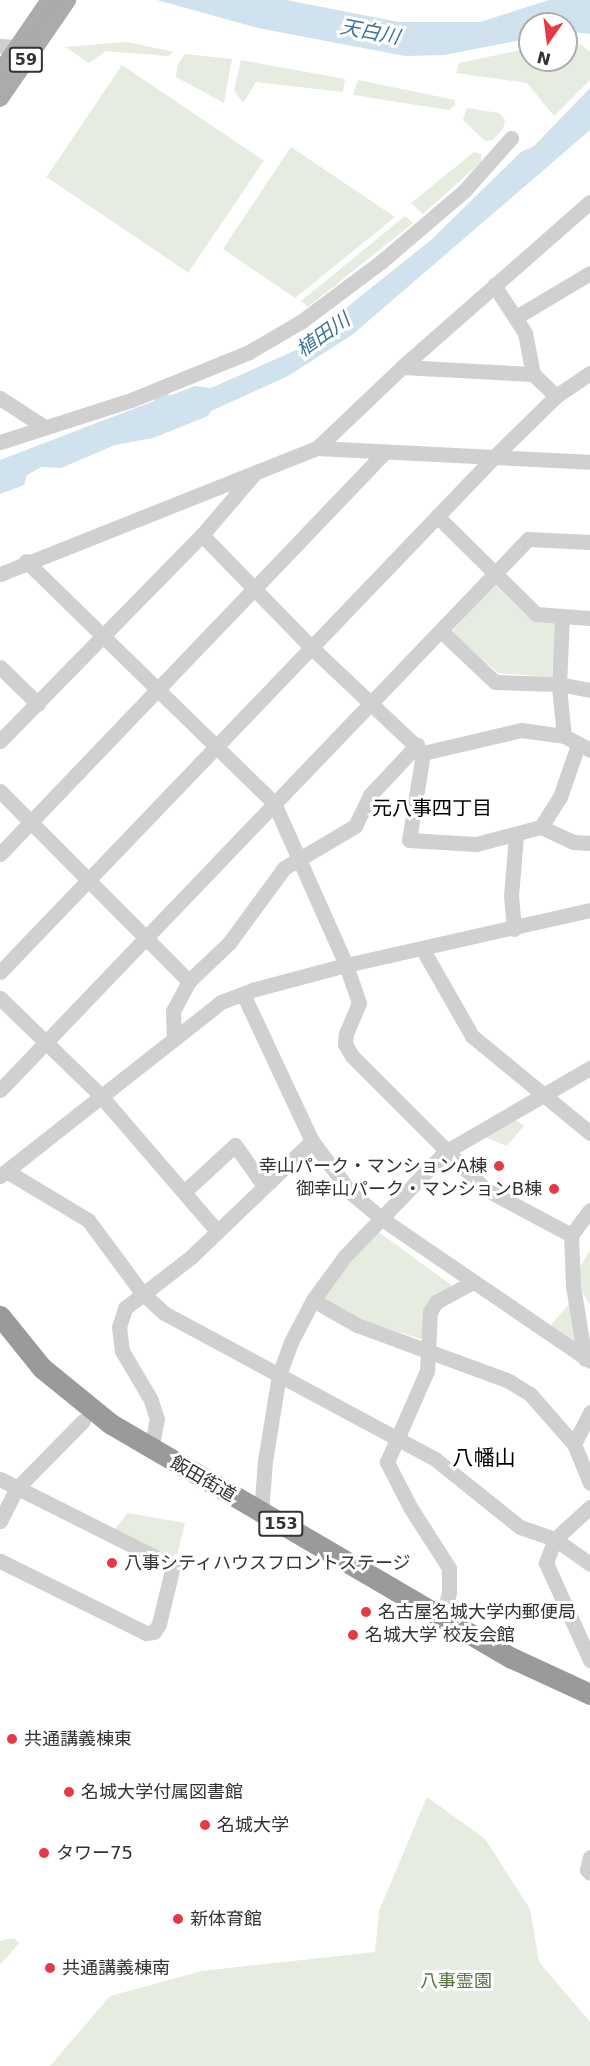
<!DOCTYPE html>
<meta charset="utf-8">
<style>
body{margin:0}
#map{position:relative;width:590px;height:2066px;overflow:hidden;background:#fff;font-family:"DejaVu Sans","Noto Sans JP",sans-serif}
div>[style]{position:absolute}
.green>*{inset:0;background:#e6ecdf;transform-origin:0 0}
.water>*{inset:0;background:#cfe2ee}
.minor>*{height:15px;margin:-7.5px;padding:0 7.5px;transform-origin:7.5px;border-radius:7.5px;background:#d0d0d0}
.major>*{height:18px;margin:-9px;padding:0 9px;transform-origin:9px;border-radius:9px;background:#ababab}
.highway>*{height:21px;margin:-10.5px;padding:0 10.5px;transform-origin:10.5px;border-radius:10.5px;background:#9a9a9a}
.dots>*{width:16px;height:16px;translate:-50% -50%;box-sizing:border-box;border:3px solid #fff;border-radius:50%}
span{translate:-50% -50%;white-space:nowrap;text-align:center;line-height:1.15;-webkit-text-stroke:6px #fff;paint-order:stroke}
.shield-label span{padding:2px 4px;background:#fff;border:2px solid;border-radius:4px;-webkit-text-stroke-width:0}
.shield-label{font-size:16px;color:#333;font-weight:700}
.poi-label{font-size:18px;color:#333}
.right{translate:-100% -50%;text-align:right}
.left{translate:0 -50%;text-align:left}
.street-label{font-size:18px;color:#333}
.park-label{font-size:18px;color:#56703f}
.water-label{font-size:20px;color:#3f7597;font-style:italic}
.neighbourhood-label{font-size:20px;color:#000}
.quarter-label{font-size:21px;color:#000}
.north{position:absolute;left:518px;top:12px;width:60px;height:60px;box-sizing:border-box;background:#fff;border:2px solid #adadad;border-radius:50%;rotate:194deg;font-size:16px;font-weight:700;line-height:24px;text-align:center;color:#333}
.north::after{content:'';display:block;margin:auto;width:21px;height:27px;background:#e63946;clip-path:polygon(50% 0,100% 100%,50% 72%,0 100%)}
</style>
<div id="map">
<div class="green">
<i style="clip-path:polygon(127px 42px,174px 52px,168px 56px,106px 51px,89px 63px,65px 47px)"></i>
<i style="clip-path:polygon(566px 42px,582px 45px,590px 52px,590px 80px,554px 116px,527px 83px,456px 73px,459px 63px,530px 48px,530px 60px,566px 60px)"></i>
<i style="clip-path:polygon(185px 54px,232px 59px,224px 103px,176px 77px,178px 64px)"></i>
<i style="clip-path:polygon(241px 60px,345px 79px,343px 92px,256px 82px,243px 103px,234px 90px)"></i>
<i style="left:122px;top:65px;width:171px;height:135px;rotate:34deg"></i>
<i style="clip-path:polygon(358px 80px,455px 100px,455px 105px,449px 110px,353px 95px)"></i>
<i style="clip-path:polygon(467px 108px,499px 113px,505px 120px,503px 129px,493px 140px,485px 141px,463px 120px)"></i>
<i style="clip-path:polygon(291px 147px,395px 217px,295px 298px,223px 249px)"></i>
<i style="clip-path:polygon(474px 152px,481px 154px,481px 162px,423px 214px,411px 203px)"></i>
<i style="clip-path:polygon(405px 216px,413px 223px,308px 307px,301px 301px)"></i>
<i style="clip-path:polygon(493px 583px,532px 620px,555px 623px,552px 677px,498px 673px,452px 632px)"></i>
<i style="clip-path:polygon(510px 1116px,524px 1126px,507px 1146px,479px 1135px)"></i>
<i style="clip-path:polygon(376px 1230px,454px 1287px,432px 1299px,421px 1339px,361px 1320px,322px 1298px)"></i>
<i style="clip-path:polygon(590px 1250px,590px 1305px,581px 1290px,580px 1267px)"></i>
<i style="clip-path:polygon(571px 1302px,576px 1345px,551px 1325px)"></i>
<i style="clip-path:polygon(128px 1513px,185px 1523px,176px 1560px,114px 1530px)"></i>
<i style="clip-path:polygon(427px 1797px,485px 1839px,530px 1909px,539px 1962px,590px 2022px,590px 2066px,50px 2066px,110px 1996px,202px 1971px,375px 1952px,379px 1911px)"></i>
<i style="clip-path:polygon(14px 1938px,19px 1943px,0 1965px,0 1941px)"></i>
</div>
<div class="water">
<i style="clip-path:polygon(157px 0,286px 0,399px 22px,480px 22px,549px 0,590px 0,590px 34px,566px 31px,566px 24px,530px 24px,530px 37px,521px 40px,444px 55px,405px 56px,258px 28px)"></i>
<i style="clip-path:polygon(590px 88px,590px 130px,352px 335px,288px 376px,211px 411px,208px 416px,153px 438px,115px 445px,61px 468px,41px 467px,27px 475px,24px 485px,0 494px,0 460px,154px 401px,153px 394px,167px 389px,169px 396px,195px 386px,211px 388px,305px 346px,312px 335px,431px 240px,521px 152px,534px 146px)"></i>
</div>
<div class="minor">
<i style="left:0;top:46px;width:18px;rotate:3deg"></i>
<i style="left:494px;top:285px;width:57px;rotate:57.1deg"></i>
<i style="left:525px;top:333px;width:42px;rotate:79deg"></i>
<i style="left:518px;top:316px;width:84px;rotate:-30.8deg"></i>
<i style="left:402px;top:367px;width:131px;rotate:3.1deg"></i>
<i style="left:533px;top:374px;width:32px;rotate:44deg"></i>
<i style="left:0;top:398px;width:51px;rotate:33.1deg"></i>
<i style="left:0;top:442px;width:138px;rotate:-17.8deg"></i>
<i style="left:131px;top:400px;width:127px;rotate:-22.1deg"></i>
<i style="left:249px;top:352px;width:61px;rotate:-30.3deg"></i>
<i style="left:302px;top:321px;width:100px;rotate:-36.9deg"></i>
<i style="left:382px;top:261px;width:108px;rotate:-40.5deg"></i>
<i style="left:464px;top:191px;width:71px;rotate:-48.4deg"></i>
<i style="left:317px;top:448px;width:273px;rotate:2.9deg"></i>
<i style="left:437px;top:516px;width:139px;rotate:44.7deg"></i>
<i style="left:536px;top:614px;width:54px;rotate:4.2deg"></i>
<i style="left:202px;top:535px;width:156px;rotate:45.8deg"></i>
<i style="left:311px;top:647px;width:154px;rotate:43.4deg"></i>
<i style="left:423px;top:753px;width:101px;rotate:-13.2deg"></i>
<i style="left:521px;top:730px;width:43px;rotate:7.9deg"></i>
<i style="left:564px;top:736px;width:30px;rotate:28deg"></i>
<i style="left:26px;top:561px;width:347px;rotate:44.3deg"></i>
<i style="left:274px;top:803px;width:177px;rotate:66deg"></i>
<i style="left:346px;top:965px;width:40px;rotate:71.1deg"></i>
<i style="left:359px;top:1003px;width:34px;rotate:113deg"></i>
<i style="left:346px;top:1034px;width:10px;rotate:96deg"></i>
<i style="left:345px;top:1044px;width:14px;rotate:60deg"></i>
<i style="left:352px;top:1056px;width:188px;rotate:45deg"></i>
<i style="left:485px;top:1189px;width:98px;rotate:28.1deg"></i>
<i style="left:0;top:574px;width:341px;rotate:-21.7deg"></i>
<i style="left:317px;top:448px;width:117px;rotate:-43.6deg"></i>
<i style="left:402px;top:367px;width:250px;rotate:-41.3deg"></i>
<i style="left:562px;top:617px;width:70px;rotate:92.5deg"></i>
<i style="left:559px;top:687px;width:49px;rotate:84.2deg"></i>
<i style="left:441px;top:631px;width:74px;rotate:43.4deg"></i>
<i style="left:495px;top:682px;width:64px;rotate:1.8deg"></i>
<i style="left:559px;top:684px;width:32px;rotate:11deg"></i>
<i style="left:0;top:667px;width:53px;rotate:44.2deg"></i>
<i style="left:0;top:741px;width:289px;rotate:-45.6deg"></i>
<i style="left:202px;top:535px;width:80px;rotate:-49.6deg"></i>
<i style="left:423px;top:753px;width:88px;rotate:99.1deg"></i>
<i style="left:409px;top:840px;width:67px;rotate:3.4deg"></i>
<i style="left:476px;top:844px;width:67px;rotate:-14.7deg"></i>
<i style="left:541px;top:827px;width:36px;rotate:-58deg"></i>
<i style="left:560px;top:797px;width:55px;rotate:-70.9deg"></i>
<i style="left:0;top:791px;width:268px;rotate:45.2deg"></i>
<i style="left:189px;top:981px;width:34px;rotate:118deg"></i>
<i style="left:173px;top:1011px;width:27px;rotate:88deg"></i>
<i style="left:541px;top:827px;width:35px;rotate:25deg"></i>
<i style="left:573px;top:842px;width:17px;rotate:3deg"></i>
<i style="left:0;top:854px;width:555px;rotate:-46.24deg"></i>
<i style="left:514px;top:929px;width:33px;rotate:-95deg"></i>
<i style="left:511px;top:896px;width:60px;rotate:-85.2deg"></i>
<i style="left:423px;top:950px;width:99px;rotate:60.3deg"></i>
<i style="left:472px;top:1036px;width:153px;rotate:39.4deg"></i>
<i style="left:0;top:972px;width:712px;rotate:-46.19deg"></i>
<i style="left:493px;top:458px;width:88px;rotate:-44.5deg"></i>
<i style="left:556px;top:396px;width:41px;rotate:-34.1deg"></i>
<i style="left:189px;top:981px;width:55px;rotate:-43.5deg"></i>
<i style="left:229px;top:943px;width:93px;rotate:-53.7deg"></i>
<i style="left:284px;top:868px;width:82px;rotate:-30.6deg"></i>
<i style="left:355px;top:826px;width:34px;rotate:-64deg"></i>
<i style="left:370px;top:795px;width:69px;rotate:-46.8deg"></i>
<i style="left:243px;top:994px;width:162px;rotate:64.9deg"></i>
<i style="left:312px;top:1141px;width:65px;rotate:53.1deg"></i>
<i style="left:351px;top:1193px;width:44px;rotate:39.5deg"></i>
<i style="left:385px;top:1221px;width:248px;rotate:34.3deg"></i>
<i style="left:0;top:998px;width:139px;rotate:44.1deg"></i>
<i style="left:100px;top:1095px;width:179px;rotate:49.3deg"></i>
<i style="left:0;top:1090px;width:763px;rotate:-46.22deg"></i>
<i style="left:528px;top:539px;width:62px;rotate:2.8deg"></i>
<i style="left:8px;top:1172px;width:93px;rotate:31deg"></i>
<i style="left:88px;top:1220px;width:91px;rotate:53.5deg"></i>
<i style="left:142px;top:1293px;width:30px;rotate:42deg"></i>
<i style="left:164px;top:1313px;width:308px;rotate:28.3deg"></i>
<i style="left:435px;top:1459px;width:109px;rotate:38.7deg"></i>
<i style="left:520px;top:1527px;width:37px;rotate:19deg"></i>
<i style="left:555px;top:1539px;width:43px;rotate:35.5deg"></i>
<i style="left:0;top:1176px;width:281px;rotate:-38.2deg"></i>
<i style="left:221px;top:1002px;width:33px;rotate:-21deg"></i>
<i style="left:252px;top:990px;width:97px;rotate:-14.9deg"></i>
<i style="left:346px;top:965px;width:250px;rotate:-12.7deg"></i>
<i style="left:184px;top:1192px;width:69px;rotate:-42.7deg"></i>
<i style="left:235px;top:1145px;width:50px;rotate:54.7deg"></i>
<i style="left:313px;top:1300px;width:51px;rotate:29.6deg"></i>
<i style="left:357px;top:1325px;width:162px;rotate:20.2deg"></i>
<i style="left:509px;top:1381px;width:25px;rotate:32deg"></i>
<i style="left:530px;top:1394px;width:67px;rotate:48.7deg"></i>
<i style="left:574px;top:1444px;width:42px;rotate:67.7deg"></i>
<i style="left:585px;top:1359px;width:74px;rotate:-99.3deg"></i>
<i style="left:573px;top:1286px;width:51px;rotate:-92.2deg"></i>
<i style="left:571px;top:1235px;width:31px;rotate:-53deg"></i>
<i style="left:574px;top:1444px;width:36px;rotate:-63deg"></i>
<i style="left:151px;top:1449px;width:31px;rotate:-79deg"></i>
<i style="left:157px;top:1419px;width:20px;rotate:-108deg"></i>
<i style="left:151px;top:1400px;width:57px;rotate:-120.6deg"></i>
<i style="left:122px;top:1351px;width:24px;rotate:-97deg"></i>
<i style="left:119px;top:1327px;width:20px;rotate:-72deg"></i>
<i style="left:125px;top:1308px;width:83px;rotate:-37.7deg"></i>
<i style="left:191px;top:1257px;width:168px;rotate:-43.8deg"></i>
<i style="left:0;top:1479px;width:194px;rotate:26.7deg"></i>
<i style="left:173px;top:1566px;width:60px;rotate:103.6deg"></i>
<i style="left:159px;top:1624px;width:9px;rotate:122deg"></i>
<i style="left:154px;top:1632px;width:8px;rotate:173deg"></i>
<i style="left:146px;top:1633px;width:163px;rotate:-153.7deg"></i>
<i style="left:590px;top:1507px;width:47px;rotate:137.6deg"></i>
<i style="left:555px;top:1539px;width:26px;rotate:111deg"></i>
<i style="left:546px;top:1563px;width:107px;rotate:65.6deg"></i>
<i style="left:261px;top:1513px;width:52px;rotate:-85.6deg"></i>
<i style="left:265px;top:1461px;width:87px;rotate:-80.8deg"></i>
<i style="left:279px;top:1375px;width:35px;rotate:-70deg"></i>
<i style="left:291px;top:1342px;width:47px;rotate:-62.4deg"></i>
<i style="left:313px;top:1300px;width:54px;rotate:-54deg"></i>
<i style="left:345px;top:1256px;width:144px;rotate:-46.1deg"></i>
<i style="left:445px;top:1152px;width:168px;rotate:-30.1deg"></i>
<i style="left:0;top:1521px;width:37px;rotate:-63deg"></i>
<i style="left:17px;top:1488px;width:94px;rotate:-45.4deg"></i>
<i style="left:443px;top:1618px;width:26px;rotate:-77deg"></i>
<i style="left:449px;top:1593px;width:25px;rotate:-90deg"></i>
<i style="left:449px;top:1568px;width:72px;rotate:-122.6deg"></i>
<i style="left:410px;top:1507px;width:51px;rotate:-117.1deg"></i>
<i style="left:387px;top:1462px;width:99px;rotate:-66.3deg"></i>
<i style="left:427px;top:1371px;width:59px;rotate:-87.1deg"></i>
<i style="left:430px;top:1312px;width:12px;rotate:-59deg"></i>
<i style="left:436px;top:1302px;width:42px;rotate:-28.4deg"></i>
<i style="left:590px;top:1857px;width:13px;rotate:103deg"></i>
<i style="left:587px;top:1870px;width:4px;rotate:45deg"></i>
</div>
<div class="major">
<i style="left:0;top:73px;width:88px;rotate:-55.6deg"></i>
<i style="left:0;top:98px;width:119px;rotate:-55.6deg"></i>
</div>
<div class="highway">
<i style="left:0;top:1316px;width:67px;rotate:51.1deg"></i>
<i style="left:42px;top:1368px;width:89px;rotate:39.1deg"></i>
<i style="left:111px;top:1424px;width:464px;rotate:30.3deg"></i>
<i style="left:512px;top:1658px;width:86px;rotate:24.8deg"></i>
</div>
<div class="dots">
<i style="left:499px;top:1166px;background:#e63946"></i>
<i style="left:554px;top:1189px;background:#e63946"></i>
<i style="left:112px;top:1563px;background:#e63946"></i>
<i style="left:366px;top:1612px;background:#e63946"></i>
<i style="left:353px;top:1635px;background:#e63946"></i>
<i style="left:12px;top:1739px;background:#e63946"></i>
<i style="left:69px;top:1792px;background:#e63946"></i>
<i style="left:205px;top:1825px;background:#e63946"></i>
<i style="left:44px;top:1853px;background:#e63946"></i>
<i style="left:178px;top:1919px;background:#e63946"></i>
<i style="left:50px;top:1968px;background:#e63946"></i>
</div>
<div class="shield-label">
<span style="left:26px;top:60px">59</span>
<span style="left:281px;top:1524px">153</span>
</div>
<div class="poi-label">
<span class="right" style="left:487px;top:1166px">幸山パーク・マンションA棟</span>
<span class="right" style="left:542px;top:1189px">御幸山パーク・マンションB棟</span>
<span class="left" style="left:124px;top:1563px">八事シティハウスフロントステージ</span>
<span class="left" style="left:378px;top:1612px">名古屋名城大学内郵便局</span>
<span class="left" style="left:365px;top:1635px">名城大学 校友会館</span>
<span class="left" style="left:24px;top:1739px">共通講義棟東</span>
<span class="left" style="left:81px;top:1792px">名城大学付属図書館</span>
<span class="left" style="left:217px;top:1825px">名城大学</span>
<span class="left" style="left:56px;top:1853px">タワー75</span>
<span class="left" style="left:190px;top:1919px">新体育館</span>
<span class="left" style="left:62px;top:1968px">共通講義棟南</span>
</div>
<div class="street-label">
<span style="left:203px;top:1479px;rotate:30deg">飯田街道</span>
</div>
<div class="park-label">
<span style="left:456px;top:1981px">八事霊園</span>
</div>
<div class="water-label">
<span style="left:370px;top:32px;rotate:11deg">天白川</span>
<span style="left:323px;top:335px;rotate:-35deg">植田川</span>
</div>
<div class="neighbourhood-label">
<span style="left:432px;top:808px">元八事四丁目</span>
</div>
<div class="quarter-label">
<span style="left:484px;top:1458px">八幡山</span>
</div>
<div class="north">N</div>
</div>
